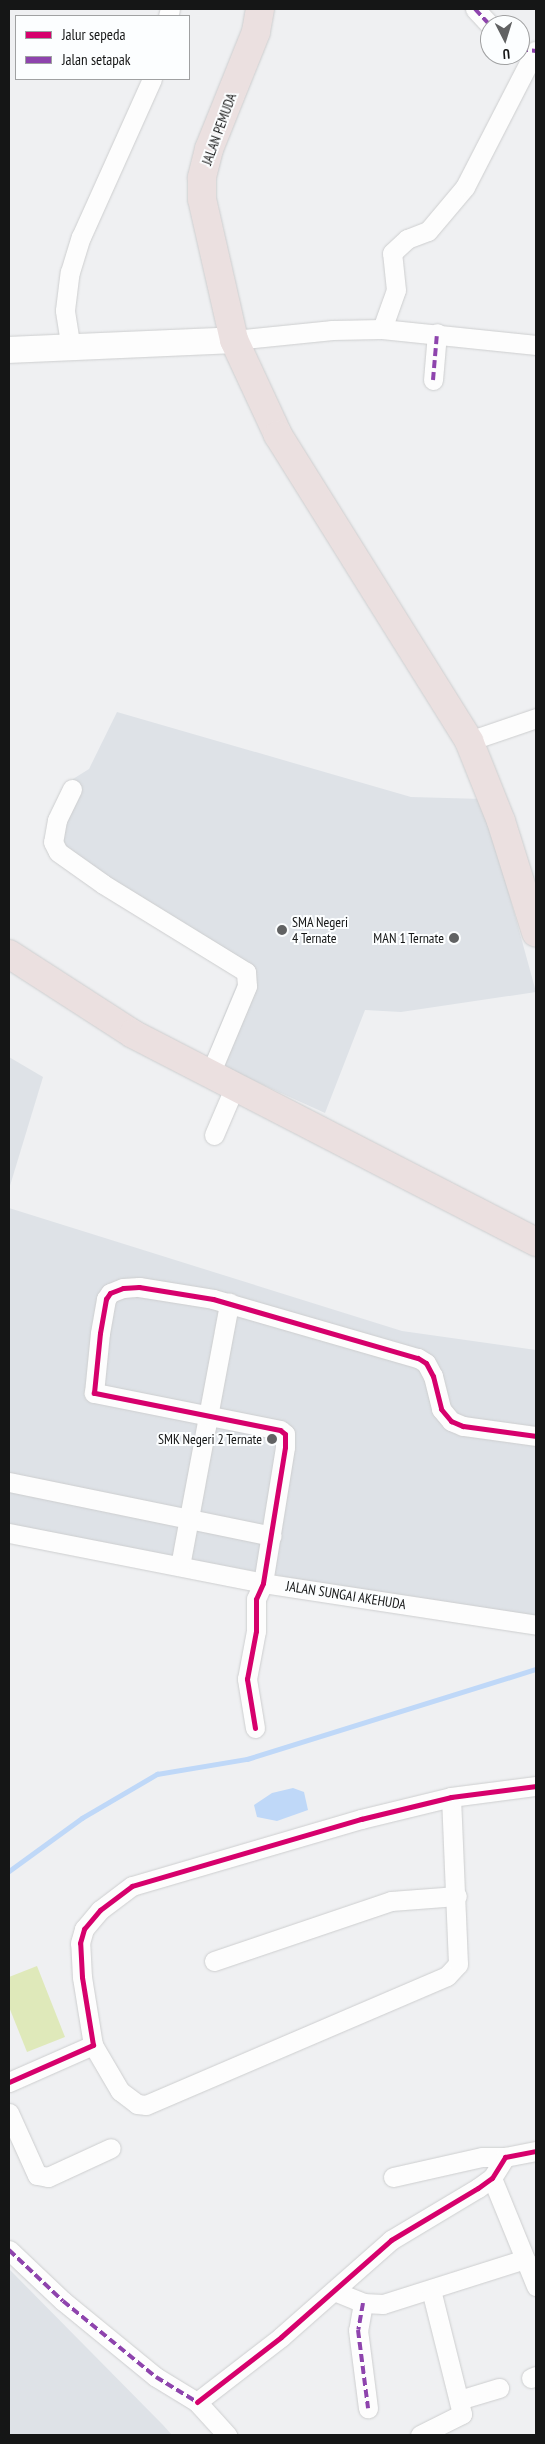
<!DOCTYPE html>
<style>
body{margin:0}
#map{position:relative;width:545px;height:2444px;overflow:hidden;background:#eff0f2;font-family:"PT Sans Narrow",sans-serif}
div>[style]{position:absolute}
.built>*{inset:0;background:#dee2e7}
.green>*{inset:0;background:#dfe9ba}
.water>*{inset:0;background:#bfd8f8}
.stream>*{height:4.5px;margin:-2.25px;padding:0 2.25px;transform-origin:2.25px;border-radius:2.25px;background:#bfd8f8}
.roads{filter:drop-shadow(0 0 1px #cdcecf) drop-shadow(0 0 1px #cdcecf)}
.minor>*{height:19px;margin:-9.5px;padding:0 9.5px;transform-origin:9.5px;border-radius:9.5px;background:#fdfdfd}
.secondary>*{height:26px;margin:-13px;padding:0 13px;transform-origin:13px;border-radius:13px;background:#fdfdfd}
.trunk>*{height:28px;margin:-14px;padding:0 14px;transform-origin:14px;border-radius:14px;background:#ebe0e0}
.quiet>*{height:4px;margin-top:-2px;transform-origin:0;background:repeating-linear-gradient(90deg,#8e44ad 0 8px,transparent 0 12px)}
.cycleway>*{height:5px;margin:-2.5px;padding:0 2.5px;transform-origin:2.5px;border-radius:2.5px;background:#d6006c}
.dots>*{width:14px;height:14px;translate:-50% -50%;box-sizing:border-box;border:2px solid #fcfeff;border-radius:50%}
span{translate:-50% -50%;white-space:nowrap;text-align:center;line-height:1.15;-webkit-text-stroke:4px #fcfeff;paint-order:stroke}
.street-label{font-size:14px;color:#151616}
.poi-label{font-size:14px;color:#151616}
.left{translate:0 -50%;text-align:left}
.right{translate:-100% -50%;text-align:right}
.frame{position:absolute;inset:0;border:10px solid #151616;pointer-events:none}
.legend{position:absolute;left:15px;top:15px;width:175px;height:65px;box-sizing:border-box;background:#fcfeff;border:1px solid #a0a1a2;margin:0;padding:6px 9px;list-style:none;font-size:15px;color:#151616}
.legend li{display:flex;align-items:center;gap:10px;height:25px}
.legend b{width:25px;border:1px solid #a0a1a2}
.north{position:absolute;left:480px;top:15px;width:50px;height:50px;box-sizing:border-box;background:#fcfeff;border:1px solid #a0a1a2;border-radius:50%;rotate:175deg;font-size:14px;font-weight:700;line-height:20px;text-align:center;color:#151616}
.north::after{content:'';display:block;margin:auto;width:18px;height:22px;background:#616263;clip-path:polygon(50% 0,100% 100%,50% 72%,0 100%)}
</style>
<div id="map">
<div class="built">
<i style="clip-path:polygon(117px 712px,411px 797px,483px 799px,536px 992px,401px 1012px,365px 1010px,325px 1113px,206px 1059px,241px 974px,44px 841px,73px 779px,89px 769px)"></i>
<i style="clip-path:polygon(9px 1057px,43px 1077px,9px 1189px)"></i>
<i style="clip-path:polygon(9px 1208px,402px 1331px,536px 1350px,536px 1622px,9px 1527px)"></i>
<i style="clip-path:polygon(9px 2269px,163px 2425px,172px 2435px,9px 2435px)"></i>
</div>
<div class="green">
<i style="clip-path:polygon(37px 1966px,65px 2037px,27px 2052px,9px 2007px,9px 1977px)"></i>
</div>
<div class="water">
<i style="clip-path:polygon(293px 1788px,304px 1792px,308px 1810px,277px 1821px,257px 1817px,254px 1805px,272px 1793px)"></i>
</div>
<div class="stream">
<i style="left:9px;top:1871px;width:90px;rotate:-36deg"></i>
<i style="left:82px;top:1818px;width:87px;rotate:-30.4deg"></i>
<i style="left:157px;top:1774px;width:91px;rotate:-9.5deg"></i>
<i style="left:247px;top:1759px;width:303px;rotate:-17.3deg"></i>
</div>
<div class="roads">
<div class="minor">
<i style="left:475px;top:9px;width:22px;rotate:47deg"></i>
<i style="left:168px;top:16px;width:7px;rotate:-74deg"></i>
<i style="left:382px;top:329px;width:41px;rotate:-70.3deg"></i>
<i style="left:396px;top:290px;width:37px;rotate:-96deg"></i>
<i style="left:392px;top:253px;width:21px;rotate:-43deg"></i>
<i style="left:407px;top:239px;width:22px;rotate:-21deg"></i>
<i style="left:428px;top:231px;width:57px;rotate:-49.9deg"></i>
<i style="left:465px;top:187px;width:153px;rotate:-62.8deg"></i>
<i style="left:234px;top:340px;width:99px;rotate:-5.8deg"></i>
<i style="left:332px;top:330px;width:50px;rotate:-1.1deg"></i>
<i style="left:382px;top:329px;width:155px;rotate:5.9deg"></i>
<i style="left:71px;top:349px;width:39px;rotate:-99deg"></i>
<i style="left:65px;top:310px;width:38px;rotate:-83deg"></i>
<i style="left:70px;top:272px;width:37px;rotate:-73deg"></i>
<i style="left:81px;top:237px;width:173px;rotate:-65.8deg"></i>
<i style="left:433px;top:380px;width:47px;rotate:-85.1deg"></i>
<i style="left:469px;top:741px;width:71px;rotate:-18.9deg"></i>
<i style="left:72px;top:789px;width:34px;rotate:116deg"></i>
<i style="left:57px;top:820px;width:22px;rotate:100deg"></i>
<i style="left:53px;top:842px;width:11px;rotate:63deg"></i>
<i style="left:58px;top:852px;width:55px;rotate:35.4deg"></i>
<i style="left:103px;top:884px;width:168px;rotate:31.6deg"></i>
<i style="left:246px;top:972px;width:14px;rotate:86deg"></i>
<i style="left:247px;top:986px;width:95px;rotate:112.8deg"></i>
<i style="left:214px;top:1135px;width:53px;rotate:-66.8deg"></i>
<i style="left:9px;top:1482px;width:268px;rotate:11.6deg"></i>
<i style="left:9px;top:1533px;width:259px;rotate:11.1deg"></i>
<i style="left:263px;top:1583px;width:276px;rotate:8.7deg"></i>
<i style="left:180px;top:1566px;width:268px;rotate:-79.4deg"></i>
<i style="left:255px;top:1728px;width:50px;rotate:-99.3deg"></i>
<i style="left:247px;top:1679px;width:49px;rotate:-79.4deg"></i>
<i style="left:256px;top:1631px;width:32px;rotate:-90deg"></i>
<i style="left:256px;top:1599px;width:17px;rotate:-66deg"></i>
<i style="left:263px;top:1583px;width:138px;rotate:-80.8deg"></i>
<i style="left:285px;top:1447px;width:13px;rotate:-90deg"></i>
<i style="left:285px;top:1434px;width:6px;rotate:-141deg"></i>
<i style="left:280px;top:1430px;width:190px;rotate:-168.7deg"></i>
<i style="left:94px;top:1393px;width:60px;rotate:-84.3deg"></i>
<i style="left:100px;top:1333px;width:35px;rotate:-80deg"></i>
<i style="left:106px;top:1299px;width:7px;rotate:-56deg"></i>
<i style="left:110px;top:1293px;width:14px;rotate:-21deg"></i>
<i style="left:123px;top:1288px;width:16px;rotate:-4deg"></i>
<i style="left:139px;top:1287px;width:75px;rotate:9.2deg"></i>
<i style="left:213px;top:1299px;width:213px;rotate:16.1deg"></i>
<i style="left:418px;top:1358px;width:9px;rotate:32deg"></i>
<i style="left:426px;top:1363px;width:15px;rotate:62deg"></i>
<i style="left:433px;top:1376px;width:34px;rotate:76deg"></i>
<i style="left:441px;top:1409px;width:16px;rotate:50deg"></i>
<i style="left:451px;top:1421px;width:13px;rotate:23deg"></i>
<i style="left:463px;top:1426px;width:74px;rotate:7.8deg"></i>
<i style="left:214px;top:1961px;width:187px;rotate:-18.7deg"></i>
<i style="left:391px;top:1901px;width:66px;rotate:-4.3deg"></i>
<i style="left:93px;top:2045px;width:53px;rotate:59.6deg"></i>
<i style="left:120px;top:2091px;width:21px;rotate:37deg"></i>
<i style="left:137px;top:2104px;width:9px;rotate:6deg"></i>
<i style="left:146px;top:2105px;width:327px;rotate:-23.2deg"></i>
<i style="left:447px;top:1976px;width:16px;rotate:-47deg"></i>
<i style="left:458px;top:1964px;width:167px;rotate:-92.4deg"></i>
<i style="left:9px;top:2082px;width:92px;rotate:-23.8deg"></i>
<i style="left:93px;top:2045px;width:69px;rotate:-99.2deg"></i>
<i style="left:82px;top:1977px;width:34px;rotate:-93deg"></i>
<i style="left:80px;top:1943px;width:15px;rotate:-74deg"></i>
<i style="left:84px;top:1929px;width:25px;rotate:-50deg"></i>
<i style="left:100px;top:1910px;width:40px;rotate:-37deg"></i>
<i style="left:132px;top:1886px;width:239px;rotate:-16.3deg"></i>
<i style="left:361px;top:1819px;width:93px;rotate:-13.7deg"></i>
<i style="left:451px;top:1797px;width:86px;rotate:-7.4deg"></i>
<i style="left:9px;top:2113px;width:68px;rotate:65.7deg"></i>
<i style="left:37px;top:2175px;width:11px;rotate:10deg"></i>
<i style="left:48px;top:2177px;width:69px;rotate:-24.7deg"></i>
<i style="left:393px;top:2177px;width:91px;rotate:-12.7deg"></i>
<i style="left:482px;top:2157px;width:23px"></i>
<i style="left:492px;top:2178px;width:117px;rotate:67.8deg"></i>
<i style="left:9px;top:2250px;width:74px;rotate:43.4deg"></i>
<i style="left:63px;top:2301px;width:120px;rotate:39.3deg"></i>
<i style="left:156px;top:2377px;width:48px;rotate:31.4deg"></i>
<i style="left:197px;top:2402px;width:45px;rotate:47.7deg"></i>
<i style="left:334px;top:2291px;width:31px;rotate:22deg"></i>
<i style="left:363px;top:2303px;width:20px;rotate:3deg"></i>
<i style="left:383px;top:2304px;width:149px;rotate:-17.6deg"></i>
<i style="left:363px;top:2303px;width:27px;rotate:100deg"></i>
<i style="left:358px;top:2330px;width:79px;rotate:82.7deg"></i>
<i style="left:531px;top:2378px;width:5px;rotate:-22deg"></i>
<i style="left:459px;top:2400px;width:42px;rotate:-16.7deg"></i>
<i style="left:197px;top:2402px;width:106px;rotate:-37.7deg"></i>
<i style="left:281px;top:2337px;width:147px;rotate:-41.4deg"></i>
<i style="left:391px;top:2240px;width:101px;rotate:-30.9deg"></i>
<i style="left:478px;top:2188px;width:17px;rotate:-36deg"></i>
<i style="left:492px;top:2178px;width:25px;rotate:-58deg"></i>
<i style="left:505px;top:2157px;width:32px;rotate:-11deg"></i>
<i style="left:420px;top:2435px;width:47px;rotate:-26.6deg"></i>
<i style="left:462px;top:2414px;width:128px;rotate:-104deg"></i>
</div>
<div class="secondary">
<i style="left:9px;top:350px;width:225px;rotate:-2.5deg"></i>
</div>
<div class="trunk">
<i style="left:260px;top:9px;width:23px;rotate:100deg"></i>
<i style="left:256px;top:32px;width:126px;rotate:111.9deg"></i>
<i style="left:209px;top:149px;width:30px;rotate:104deg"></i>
<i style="left:202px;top:178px;width:21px;rotate:90deg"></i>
<i style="left:202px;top:199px;width:145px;rotate:77.2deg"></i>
<i style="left:234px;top:340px;width:105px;rotate:65.1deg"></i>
<i style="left:278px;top:435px;width:361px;rotate:58deg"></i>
<i style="left:469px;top:741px;width:86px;rotate:68.2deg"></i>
<i style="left:501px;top:821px;width:117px;rotate:72.6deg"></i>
<i style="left:9px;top:954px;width:148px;rotate:32.8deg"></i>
<i style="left:133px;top:1034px;width:454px;rotate:27.3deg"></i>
</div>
</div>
<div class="quiet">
<i style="left:475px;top:9px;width:22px;rotate:47deg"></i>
<i style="left:520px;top:49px;width:16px;rotate:7deg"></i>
<i style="left:433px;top:380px;width:47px;rotate:-85.1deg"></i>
<i style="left:9px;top:2250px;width:74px;rotate:43.4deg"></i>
<i style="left:63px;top:2301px;width:120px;rotate:39.3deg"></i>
<i style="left:156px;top:2377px;width:48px;rotate:31.4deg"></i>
<i style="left:363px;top:2303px;width:27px;rotate:100deg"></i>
<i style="left:358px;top:2330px;width:79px;rotate:82.7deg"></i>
</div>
<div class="cycleway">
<i style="left:255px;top:1728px;width:50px;rotate:-99.3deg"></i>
<i style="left:247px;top:1679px;width:49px;rotate:-79.4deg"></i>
<i style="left:256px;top:1631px;width:32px;rotate:-90deg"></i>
<i style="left:256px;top:1599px;width:17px;rotate:-66deg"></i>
<i style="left:263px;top:1583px;width:138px;rotate:-80.8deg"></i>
<i style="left:285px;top:1447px;width:13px;rotate:-90deg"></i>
<i style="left:285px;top:1434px;width:6px;rotate:-141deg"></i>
<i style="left:280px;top:1430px;width:190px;rotate:-168.7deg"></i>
<i style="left:94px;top:1393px;width:60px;rotate:-84.3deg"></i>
<i style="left:100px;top:1333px;width:35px;rotate:-80deg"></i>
<i style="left:106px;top:1299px;width:7px;rotate:-56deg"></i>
<i style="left:110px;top:1293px;width:14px;rotate:-21deg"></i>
<i style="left:123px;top:1288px;width:16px;rotate:-4deg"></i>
<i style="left:139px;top:1287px;width:75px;rotate:9.2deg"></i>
<i style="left:213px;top:1299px;width:213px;rotate:16.1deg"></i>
<i style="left:418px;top:1358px;width:9px;rotate:32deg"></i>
<i style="left:426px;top:1363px;width:15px;rotate:62deg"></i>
<i style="left:433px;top:1376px;width:34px;rotate:76deg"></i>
<i style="left:441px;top:1409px;width:16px;rotate:50deg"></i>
<i style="left:451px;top:1421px;width:13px;rotate:23deg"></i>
<i style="left:463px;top:1426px;width:74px;rotate:7.8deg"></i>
<i style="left:9px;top:2082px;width:92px;rotate:-23.8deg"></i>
<i style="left:93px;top:2045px;width:69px;rotate:-99.2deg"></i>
<i style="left:82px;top:1977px;width:34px;rotate:-93deg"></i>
<i style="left:80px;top:1943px;width:15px;rotate:-74deg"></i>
<i style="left:84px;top:1929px;width:25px;rotate:-50deg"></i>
<i style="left:100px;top:1910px;width:40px;rotate:-37deg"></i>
<i style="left:132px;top:1886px;width:239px;rotate:-16.3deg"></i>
<i style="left:361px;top:1819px;width:93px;rotate:-13.7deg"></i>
<i style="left:451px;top:1797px;width:86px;rotate:-7.4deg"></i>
<i style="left:197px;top:2402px;width:106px;rotate:-37.7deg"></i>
<i style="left:281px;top:2337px;width:147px;rotate:-41.4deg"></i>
<i style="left:391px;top:2240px;width:101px;rotate:-30.9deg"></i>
<i style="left:478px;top:2188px;width:17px;rotate:-36deg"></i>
<i style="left:492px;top:2178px;width:25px;rotate:-58deg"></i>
<i style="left:505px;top:2157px;width:32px;rotate:-11deg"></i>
</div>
<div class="dots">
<i style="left:282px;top:930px;background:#616263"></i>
<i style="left:454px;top:938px;background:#616263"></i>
<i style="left:272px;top:1439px;background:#616263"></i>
</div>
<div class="street-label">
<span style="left:219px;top:129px;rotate:-70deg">JALAN PEMUDA</span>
<span style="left:346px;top:1595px;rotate:9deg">JALAN SUNGAI AKEHUDA</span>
</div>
<div class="poi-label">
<span class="left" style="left:292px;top:930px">SMA Negeri<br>4 Ternate</span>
<span class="right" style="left:444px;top:938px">MAN 1 Ternate</span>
<span class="right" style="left:262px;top:1439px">SMK Negeri 2 Ternate</span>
</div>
<div class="frame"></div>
<ul class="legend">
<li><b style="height:6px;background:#d6006c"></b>Jalur sepeda</li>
<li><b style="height:6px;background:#8e44ad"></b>Jalan setapak</li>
</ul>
<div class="north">U</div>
</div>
